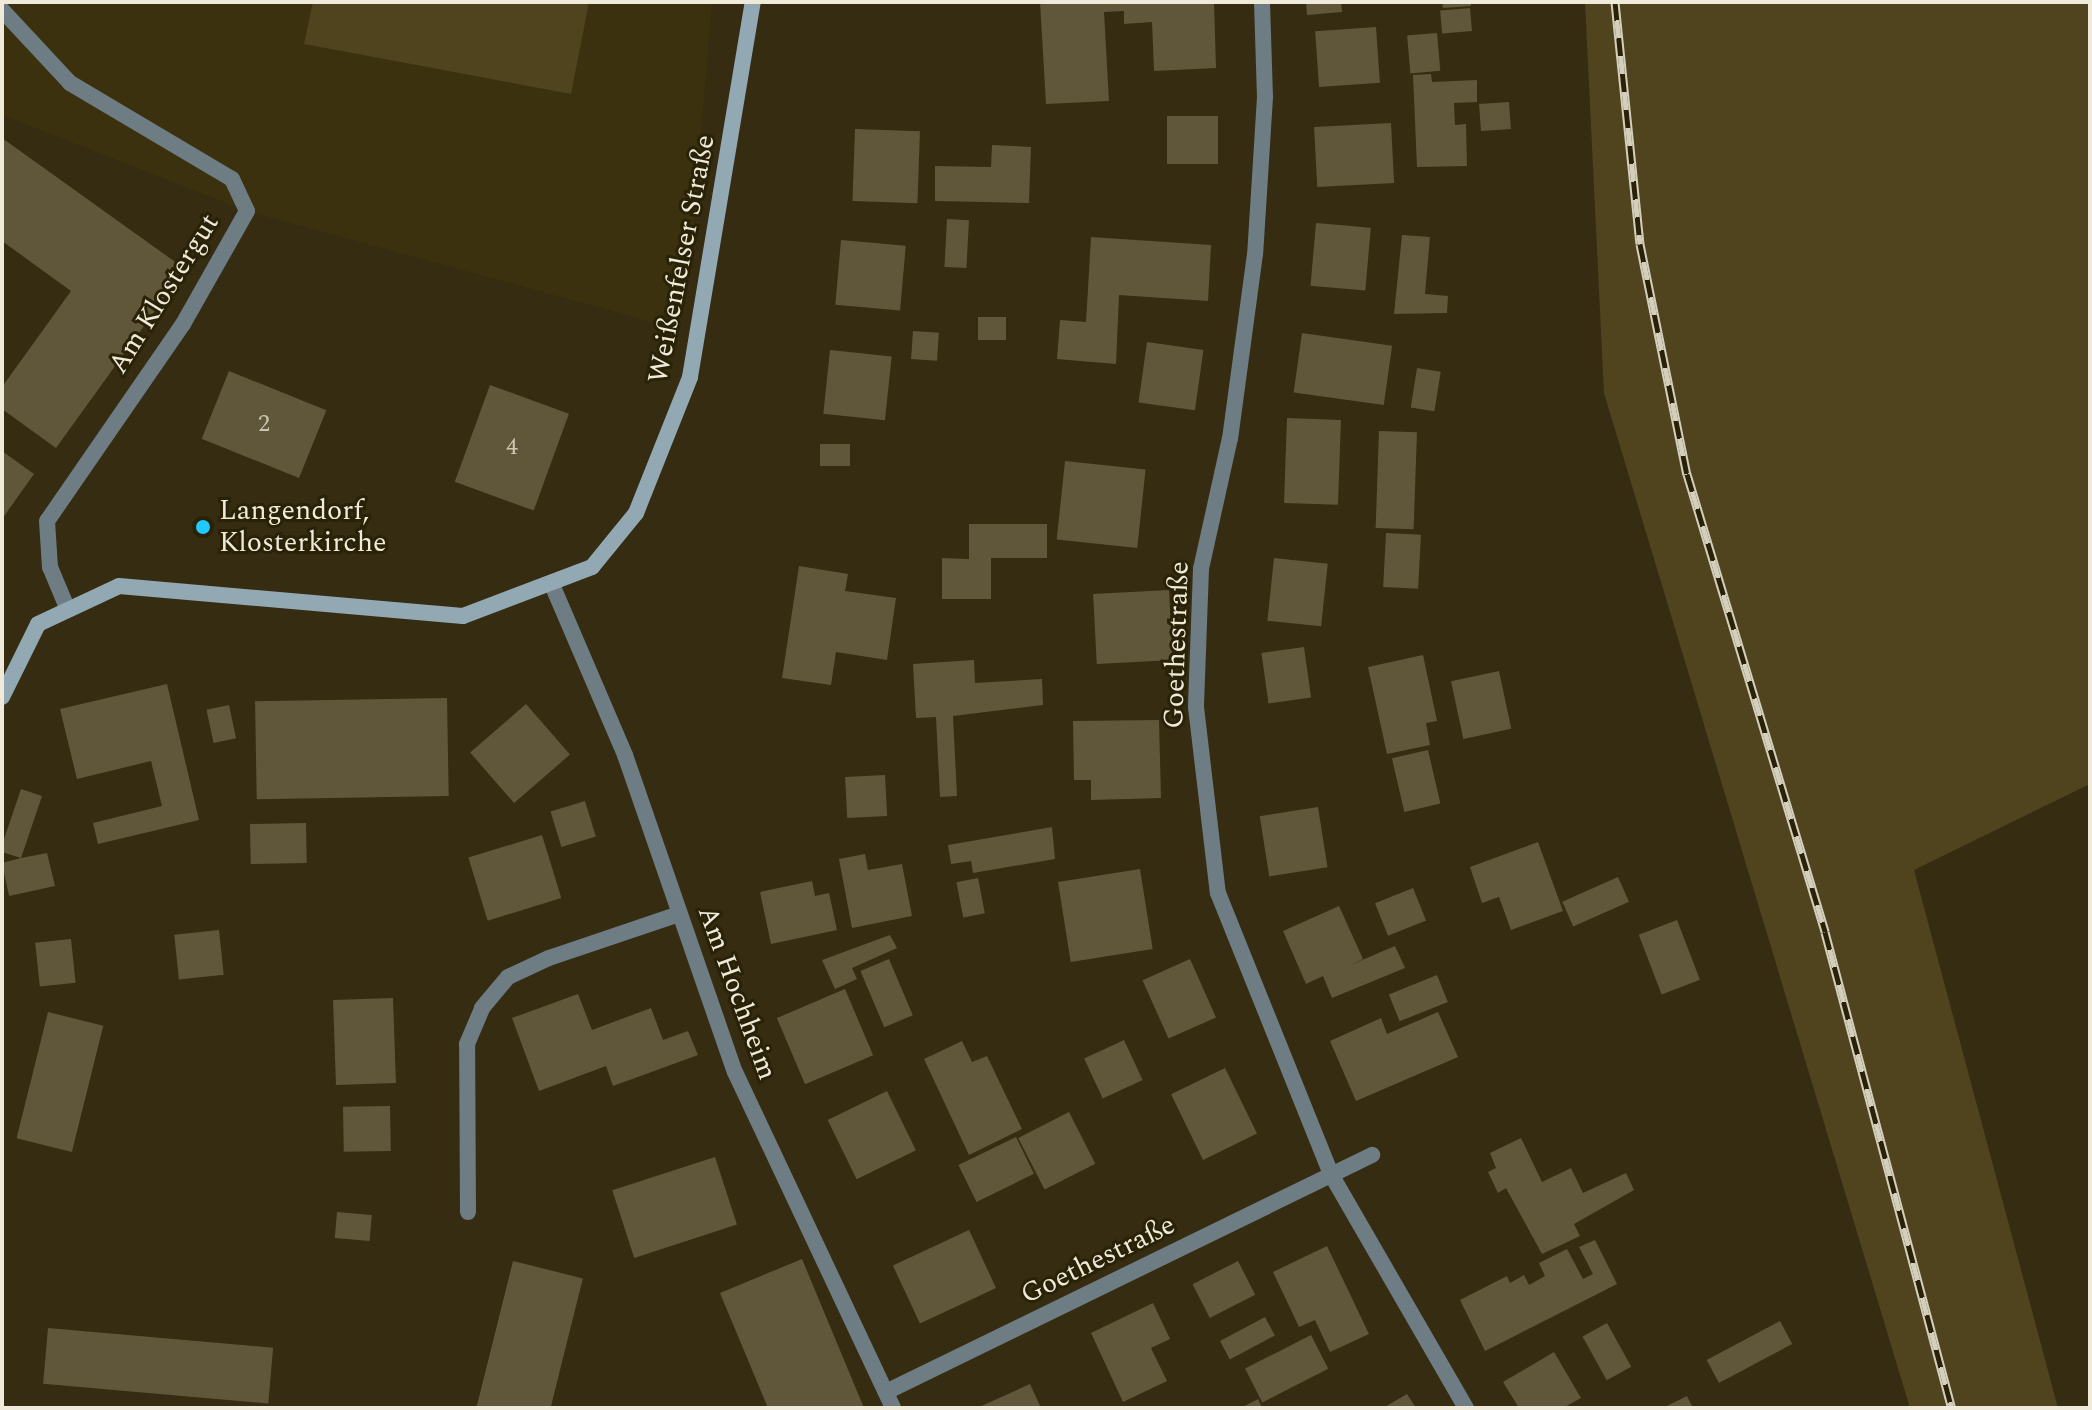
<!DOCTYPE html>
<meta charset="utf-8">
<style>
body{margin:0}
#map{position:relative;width:2092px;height:1410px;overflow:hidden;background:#352c11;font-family:Spectral,serif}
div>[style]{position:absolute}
.built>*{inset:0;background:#3c310e}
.green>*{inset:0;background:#50441f}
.building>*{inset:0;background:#60573b;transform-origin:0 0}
.lane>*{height:16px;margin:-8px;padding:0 8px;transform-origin:8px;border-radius:8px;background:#6e7c83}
.street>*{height:16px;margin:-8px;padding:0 8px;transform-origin:8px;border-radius:8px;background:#6e7c83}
.secondary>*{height:16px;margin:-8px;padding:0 8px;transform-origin:8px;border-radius:8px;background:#92a9b4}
.rail>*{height:9px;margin-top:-4.5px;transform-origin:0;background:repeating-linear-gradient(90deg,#2a2207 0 18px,#d4cebc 0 36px);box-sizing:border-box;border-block:2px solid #d4cebc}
.dots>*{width:22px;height:22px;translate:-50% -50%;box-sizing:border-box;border:4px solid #2a2207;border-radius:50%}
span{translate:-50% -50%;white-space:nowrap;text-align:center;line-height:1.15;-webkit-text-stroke:6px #2a2207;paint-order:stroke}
.number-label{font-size:24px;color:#cbc5b2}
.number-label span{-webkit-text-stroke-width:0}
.street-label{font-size:28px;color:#efeada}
.poi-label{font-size:28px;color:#efeada}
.left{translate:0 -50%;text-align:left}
.frame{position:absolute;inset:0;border:4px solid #efeada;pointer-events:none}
</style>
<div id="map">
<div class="built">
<i style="clip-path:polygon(2px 2px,712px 2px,692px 241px,659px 324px,247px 211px,2px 115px)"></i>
</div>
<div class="green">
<i style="clip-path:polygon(313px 2px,589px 2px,571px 94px,304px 44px)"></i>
<i style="clip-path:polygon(1585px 2px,2090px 2px,2090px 784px,1914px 870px,2058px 1408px,1910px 1408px,1604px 393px)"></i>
</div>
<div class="building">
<i style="clip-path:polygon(1040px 2px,1214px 2px,1216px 68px,1154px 71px,1152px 22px,1124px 24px,1124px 11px,1104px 12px,1109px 101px,1046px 104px)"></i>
<i style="clip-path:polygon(1306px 2px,1341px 2px,1342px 12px,1307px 15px)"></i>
<i style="clip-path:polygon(1442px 2px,1471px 2px,1471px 6px,1443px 8px)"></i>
<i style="left:1470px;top:8px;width:23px;height:30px;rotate:85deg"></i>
<i style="left:1376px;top:27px;width:56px;height:61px;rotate:86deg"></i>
<i style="left:1437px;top:33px;width:38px;height:30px;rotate:85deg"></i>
<i style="clip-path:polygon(1431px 74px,1432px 82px,1477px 80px,1477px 102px,1454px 103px,1455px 125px,1466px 124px,1467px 166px,1417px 167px,1413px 75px)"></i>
<i style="left:1509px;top:102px;width:27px;height:30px;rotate:86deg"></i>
<i style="left:1167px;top:116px;width:51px;height:48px"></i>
<i style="left:1391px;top:123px;width:60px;height:77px;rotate:87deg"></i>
<i style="left:855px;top:129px;width:65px;height:72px;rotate:2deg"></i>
<i style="clip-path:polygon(2px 138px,185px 269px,56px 448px,2px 409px,2px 387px,71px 291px,2px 241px)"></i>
<i style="clip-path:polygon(992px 145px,1031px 147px,1029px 203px,935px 201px,935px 166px,991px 167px)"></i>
<i style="left:947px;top:219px;width:22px;height:48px;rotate:3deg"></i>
<i style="left:1316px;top:223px;width:55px;height:63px;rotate:5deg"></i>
<i style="clip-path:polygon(1402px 235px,1430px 237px,1425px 294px,1448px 296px,1447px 313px,1394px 314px)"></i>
<i style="clip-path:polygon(1091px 237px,1211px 245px,1208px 301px,1119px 295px,1116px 364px,1057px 359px,1060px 320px,1086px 322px)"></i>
<i style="left:841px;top:240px;width:65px;height:65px;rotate:5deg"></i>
<i style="left:978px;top:317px;width:28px;height:23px"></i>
<i style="left:913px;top:331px;width:26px;height:28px;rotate:4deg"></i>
<i style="left:1302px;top:333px;width:91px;height:60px;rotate:8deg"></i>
<i style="left:1147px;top:342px;width:57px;height:61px;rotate:8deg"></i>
<i style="left:830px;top:350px;width:62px;height:64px;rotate:6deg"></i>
<i style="left:1417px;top:368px;width:24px;height:40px;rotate:9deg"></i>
<i style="left:229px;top:371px;width:105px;height:73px;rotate:22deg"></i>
<i style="left:490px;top:385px;width:84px;height:103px;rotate:20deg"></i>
<i style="left:1287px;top:418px;width:54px;height:85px;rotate:2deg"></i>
<i style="left:1379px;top:431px;width:38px;height:97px;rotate:2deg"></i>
<i style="left:850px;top:444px;width:22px;height:30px;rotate:90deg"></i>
<i style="clip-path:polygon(2px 451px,34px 474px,2px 519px)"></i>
<i style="left:1065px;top:461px;width:81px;height:79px;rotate:6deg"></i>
<i style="clip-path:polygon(969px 524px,1047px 524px,1047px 558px,991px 558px,991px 599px,942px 599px,942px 558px,969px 559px)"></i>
<i style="left:1386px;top:533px;width:35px;height:54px;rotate:3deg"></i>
<i style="left:1274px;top:558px;width:54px;height:63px;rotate:6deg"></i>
<i style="clip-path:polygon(799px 566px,848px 574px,845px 591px,896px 598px,887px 660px,836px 652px,831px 685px,782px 678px)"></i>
<i style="left:1169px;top:590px;width:70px;height:76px;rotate:87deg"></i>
<i style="left:1304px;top:647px;width:51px;height:43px;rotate:82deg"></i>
<i style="clip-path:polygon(1423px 655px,1437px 721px,1426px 723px,1430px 745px,1387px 754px,1368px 667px)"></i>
<i style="clip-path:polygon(974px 660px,975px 683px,1042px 679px,1043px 705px,953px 716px,957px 796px,940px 797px,936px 717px,916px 718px,913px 664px)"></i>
<i style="left:1499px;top:671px;width:59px;height:49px;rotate:78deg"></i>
<i style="clip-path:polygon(167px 684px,199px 820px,98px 844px,93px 823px,162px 806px,151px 761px,77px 779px,60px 709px)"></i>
<i style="left:447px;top:698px;width:98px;height:192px;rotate:89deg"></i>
<i style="left:526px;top:704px;width:67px;height:74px;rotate:49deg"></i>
<i style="left:229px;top:705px;width:34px;height:23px;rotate:78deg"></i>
<i style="clip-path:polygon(1159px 720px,1161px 798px,1091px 800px,1091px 780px,1074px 780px,1073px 721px)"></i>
<i style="left:1428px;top:750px;width:55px;height:37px;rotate:77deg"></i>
<i style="left:885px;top:775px;width:41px;height:40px;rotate:87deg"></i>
<i style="clip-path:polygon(21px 789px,42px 796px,21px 858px,47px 853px,55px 886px,9px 896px,2px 863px,21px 858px,2px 852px,2px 845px)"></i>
<i style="left:585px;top:801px;width:37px;height:36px;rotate:73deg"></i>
<i style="left:1318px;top:807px;width:61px;height:59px;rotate:81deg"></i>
<i style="left:306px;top:823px;width:40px;height:56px;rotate:89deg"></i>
<i style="clip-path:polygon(1052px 827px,1055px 859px,973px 873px,971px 861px,951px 864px,948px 845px)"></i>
<i style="left:542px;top:835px;width:66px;height:77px;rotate:73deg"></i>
<i style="clip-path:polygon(1538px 842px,1563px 911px,1511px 930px,1499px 897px,1482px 903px,1470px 867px)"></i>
<i style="clip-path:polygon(865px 854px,868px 870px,902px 864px,912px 916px,852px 928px,839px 859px)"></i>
<i style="left:1140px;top:869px;width:81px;height:83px;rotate:81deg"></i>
<i style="left:1618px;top:877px;width:27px;height:61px;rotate:66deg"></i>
<i style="left:978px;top:878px;width:36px;height:22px;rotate:79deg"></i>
<i style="clip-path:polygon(812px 881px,815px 896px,829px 893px,837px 930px,771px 944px,760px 892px)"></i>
<i style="left:1413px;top:888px;width:35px;height:41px;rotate:68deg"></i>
<i style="clip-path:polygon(1339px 906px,1363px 959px,1348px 966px,1395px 946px,1405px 968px,1332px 998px,1323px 976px,1306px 984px,1283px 931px)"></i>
<i style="left:1677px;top:920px;width:64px;height:41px;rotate:69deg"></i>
<i style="left:219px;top:930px;width:45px;height:45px;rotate:84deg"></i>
<i style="clip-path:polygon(890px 935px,897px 948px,852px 968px,857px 979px,835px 989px,822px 960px)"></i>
<i style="left:71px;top:939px;width:44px;height:36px;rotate:84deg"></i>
<i style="left:889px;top:959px;width:61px;height:31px;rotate:67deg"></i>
<i style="left:1190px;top:959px;width:64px;height:52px;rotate:66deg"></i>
<i style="left:1437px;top:975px;width:29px;height:52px;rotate:68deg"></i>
<i style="left:845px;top:989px;width:72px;height:74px;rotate:67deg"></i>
<i style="clip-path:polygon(578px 994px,592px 1030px,651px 1008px,663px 1040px,688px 1031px,698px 1055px,613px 1086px,606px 1066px,539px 1091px,512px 1018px)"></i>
<i style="left:393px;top:998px;width:85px;height:60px;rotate:88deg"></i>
<i style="left:48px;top:1012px;width:57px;height:130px;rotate:14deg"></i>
<i style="clip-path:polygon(1438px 1012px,1458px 1057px,1356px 1101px,1330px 1041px,1381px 1018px,1387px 1034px)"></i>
<i style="left:1124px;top:1040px;width:44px;height:44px;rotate:65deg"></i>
<i style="clip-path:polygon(962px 1041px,972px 1062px,987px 1056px,1022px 1129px,969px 1155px,924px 1059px)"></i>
<i style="left:1225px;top:1068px;width:73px;height:60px;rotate:64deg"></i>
<i style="left:887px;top:1091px;width:66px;height:66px;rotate:64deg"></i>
<i style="left:390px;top:1106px;width:45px;height:47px;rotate:89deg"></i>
<i style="left:1069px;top:1112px;width:58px;height:57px;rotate:63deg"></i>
<i style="left:1016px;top:1137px;width:41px;height:64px;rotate:64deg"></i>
<i style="clip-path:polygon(1521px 1138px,1542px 1182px,1571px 1168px,1583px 1193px,1626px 1173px,1634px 1190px,1574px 1224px,1580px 1236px,1542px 1254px,1506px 1188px,1498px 1193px,1488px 1172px,1496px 1168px,1490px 1153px)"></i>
<i style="left:715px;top:1157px;width:71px;height:108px;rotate:72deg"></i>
<i style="left:337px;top:1212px;width:35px;height:26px;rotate:5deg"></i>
<i style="left:969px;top:1230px;width:64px;height:84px;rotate:65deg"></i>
<i style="clip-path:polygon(1595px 1240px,1617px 1284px,1485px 1351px,1460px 1300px,1507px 1276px,1510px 1283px,1524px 1275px,1529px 1285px,1545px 1276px,1539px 1263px,1567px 1249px,1583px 1279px,1593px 1274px,1579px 1247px)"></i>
<i style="clip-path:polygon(1327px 1246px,1369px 1334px,1330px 1352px,1315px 1320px,1299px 1327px,1273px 1272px)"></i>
<i style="clip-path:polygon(802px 1259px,864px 1408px,768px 1408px,720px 1293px)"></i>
<i style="left:513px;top:1261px;width:72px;height:152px;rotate:14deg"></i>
<i style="left:1238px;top:1261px;width:38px;height:51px;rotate:63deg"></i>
<i style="clip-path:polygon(1153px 1303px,1170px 1339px,1151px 1348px,1167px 1381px,1123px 1402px,1091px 1333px)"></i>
<i style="left:1265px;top:1317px;width:21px;height:51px;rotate:62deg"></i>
<i style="left:1780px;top:1321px;width:26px;height:83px;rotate:62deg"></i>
<i style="left:1607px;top:1323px;width:50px;height:28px;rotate:61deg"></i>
<i style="left:48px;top:1328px;width:226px;height:56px;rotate:5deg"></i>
<i style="left:1311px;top:1335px;width:38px;height:74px;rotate:63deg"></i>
<i style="clip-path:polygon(1554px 1352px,1581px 1398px,1563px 1408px,1519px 1408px,1503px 1382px)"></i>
<i style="clip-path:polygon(1030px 1384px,1041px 1408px,977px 1408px)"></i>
<i style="clip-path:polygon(1407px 1394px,1416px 1408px,1383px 1408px)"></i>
<i style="clip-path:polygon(1687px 1396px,1693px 1408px,1663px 1408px)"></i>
<i style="clip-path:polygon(1258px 1399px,1262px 1408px,1241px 1408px)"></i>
</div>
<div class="lane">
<i style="left:2px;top:10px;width:100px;rotate:47deg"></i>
<i style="left:70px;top:83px;width:188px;rotate:30.7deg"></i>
<i style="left:232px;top:179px;width:35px;rotate:65deg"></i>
<i style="left:247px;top:211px;width:130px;rotate:119.5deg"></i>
<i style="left:183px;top:324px;width:239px;rotate:124.6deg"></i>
<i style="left:47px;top:521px;width:46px;rotate:86.3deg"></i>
<i style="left:50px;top:567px;width:41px;rotate:67.2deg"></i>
</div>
<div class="street">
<i style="left:1262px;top:2px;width:95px;rotate:88.2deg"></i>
<i style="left:1265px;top:97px;width:157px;rotate:93.6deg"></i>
<i style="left:1255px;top:254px;width:186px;rotate:97.7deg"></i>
<i style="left:1230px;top:438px;width:134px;rotate:102.5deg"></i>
<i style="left:1201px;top:569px;width:138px;rotate:92.1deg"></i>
<i style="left:1196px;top:707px;width:187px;rotate:83.3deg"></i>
<i style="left:1218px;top:893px;width:305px;rotate:68.1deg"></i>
<i style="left:1332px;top:1176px;width:268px;rotate:60deg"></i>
<i style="left:553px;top:587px;width:183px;rotate:66.8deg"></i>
<i style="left:625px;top:755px;width:336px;rotate:70.9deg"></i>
<i style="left:735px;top:1072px;width:371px;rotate:64.8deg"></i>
<i style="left:468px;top:1212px;width:168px;rotate:-90.3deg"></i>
<i style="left:467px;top:1044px;width:39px;rotate:-67deg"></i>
<i style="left:482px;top:1008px;width:40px;rotate:-50deg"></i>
<i style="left:508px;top:977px;width:45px;rotate:-24.9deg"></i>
<i style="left:549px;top:958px;width:137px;rotate:-18.7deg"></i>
<i style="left:886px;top:1392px;width:541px;rotate:-26deg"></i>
</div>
<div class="secondary">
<i style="left:2px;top:697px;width:81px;rotate:-63.7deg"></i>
<i style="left:38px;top:624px;width:89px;rotate:-25.1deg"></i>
<i style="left:119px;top:586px;width:345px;rotate:5deg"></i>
<i style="left:463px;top:616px;width:138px;rotate:-20.8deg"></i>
<i style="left:592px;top:567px;width:70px;rotate:-50.8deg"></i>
<i style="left:636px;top:513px;width:146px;rotate:-68.3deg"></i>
<i style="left:690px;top:377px;width:380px;rotate:-80.5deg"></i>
</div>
<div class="rail">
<i style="left:1615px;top:2px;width:243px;rotate:84.1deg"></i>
<i style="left:1640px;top:244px;width:235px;rotate:78.5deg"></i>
<i style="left:1687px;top:474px;width:478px;rotate:73.2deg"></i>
<i style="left:1825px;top:932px;width:493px;rotate:75.1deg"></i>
</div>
<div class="dots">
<i style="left:203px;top:527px;background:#21c9fd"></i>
</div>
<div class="number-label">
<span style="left:264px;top:425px">2</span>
<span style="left:512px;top:448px">4</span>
</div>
<div class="street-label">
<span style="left:682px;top:259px;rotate:-79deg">Weißenfelser Straße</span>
<span style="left:164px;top:294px;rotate:-58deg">Am Klostergut</span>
<span style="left:1177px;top:645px;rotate:-88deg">Goethestraße</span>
<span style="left:737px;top:993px;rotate:70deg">Am Hochheim</span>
<span style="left:1098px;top:1260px;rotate:-26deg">Goethestraße</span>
</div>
<div class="poi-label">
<span class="left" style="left:219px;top:527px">Langendorf,<br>Klosterkirche</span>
</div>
<div class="frame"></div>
</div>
